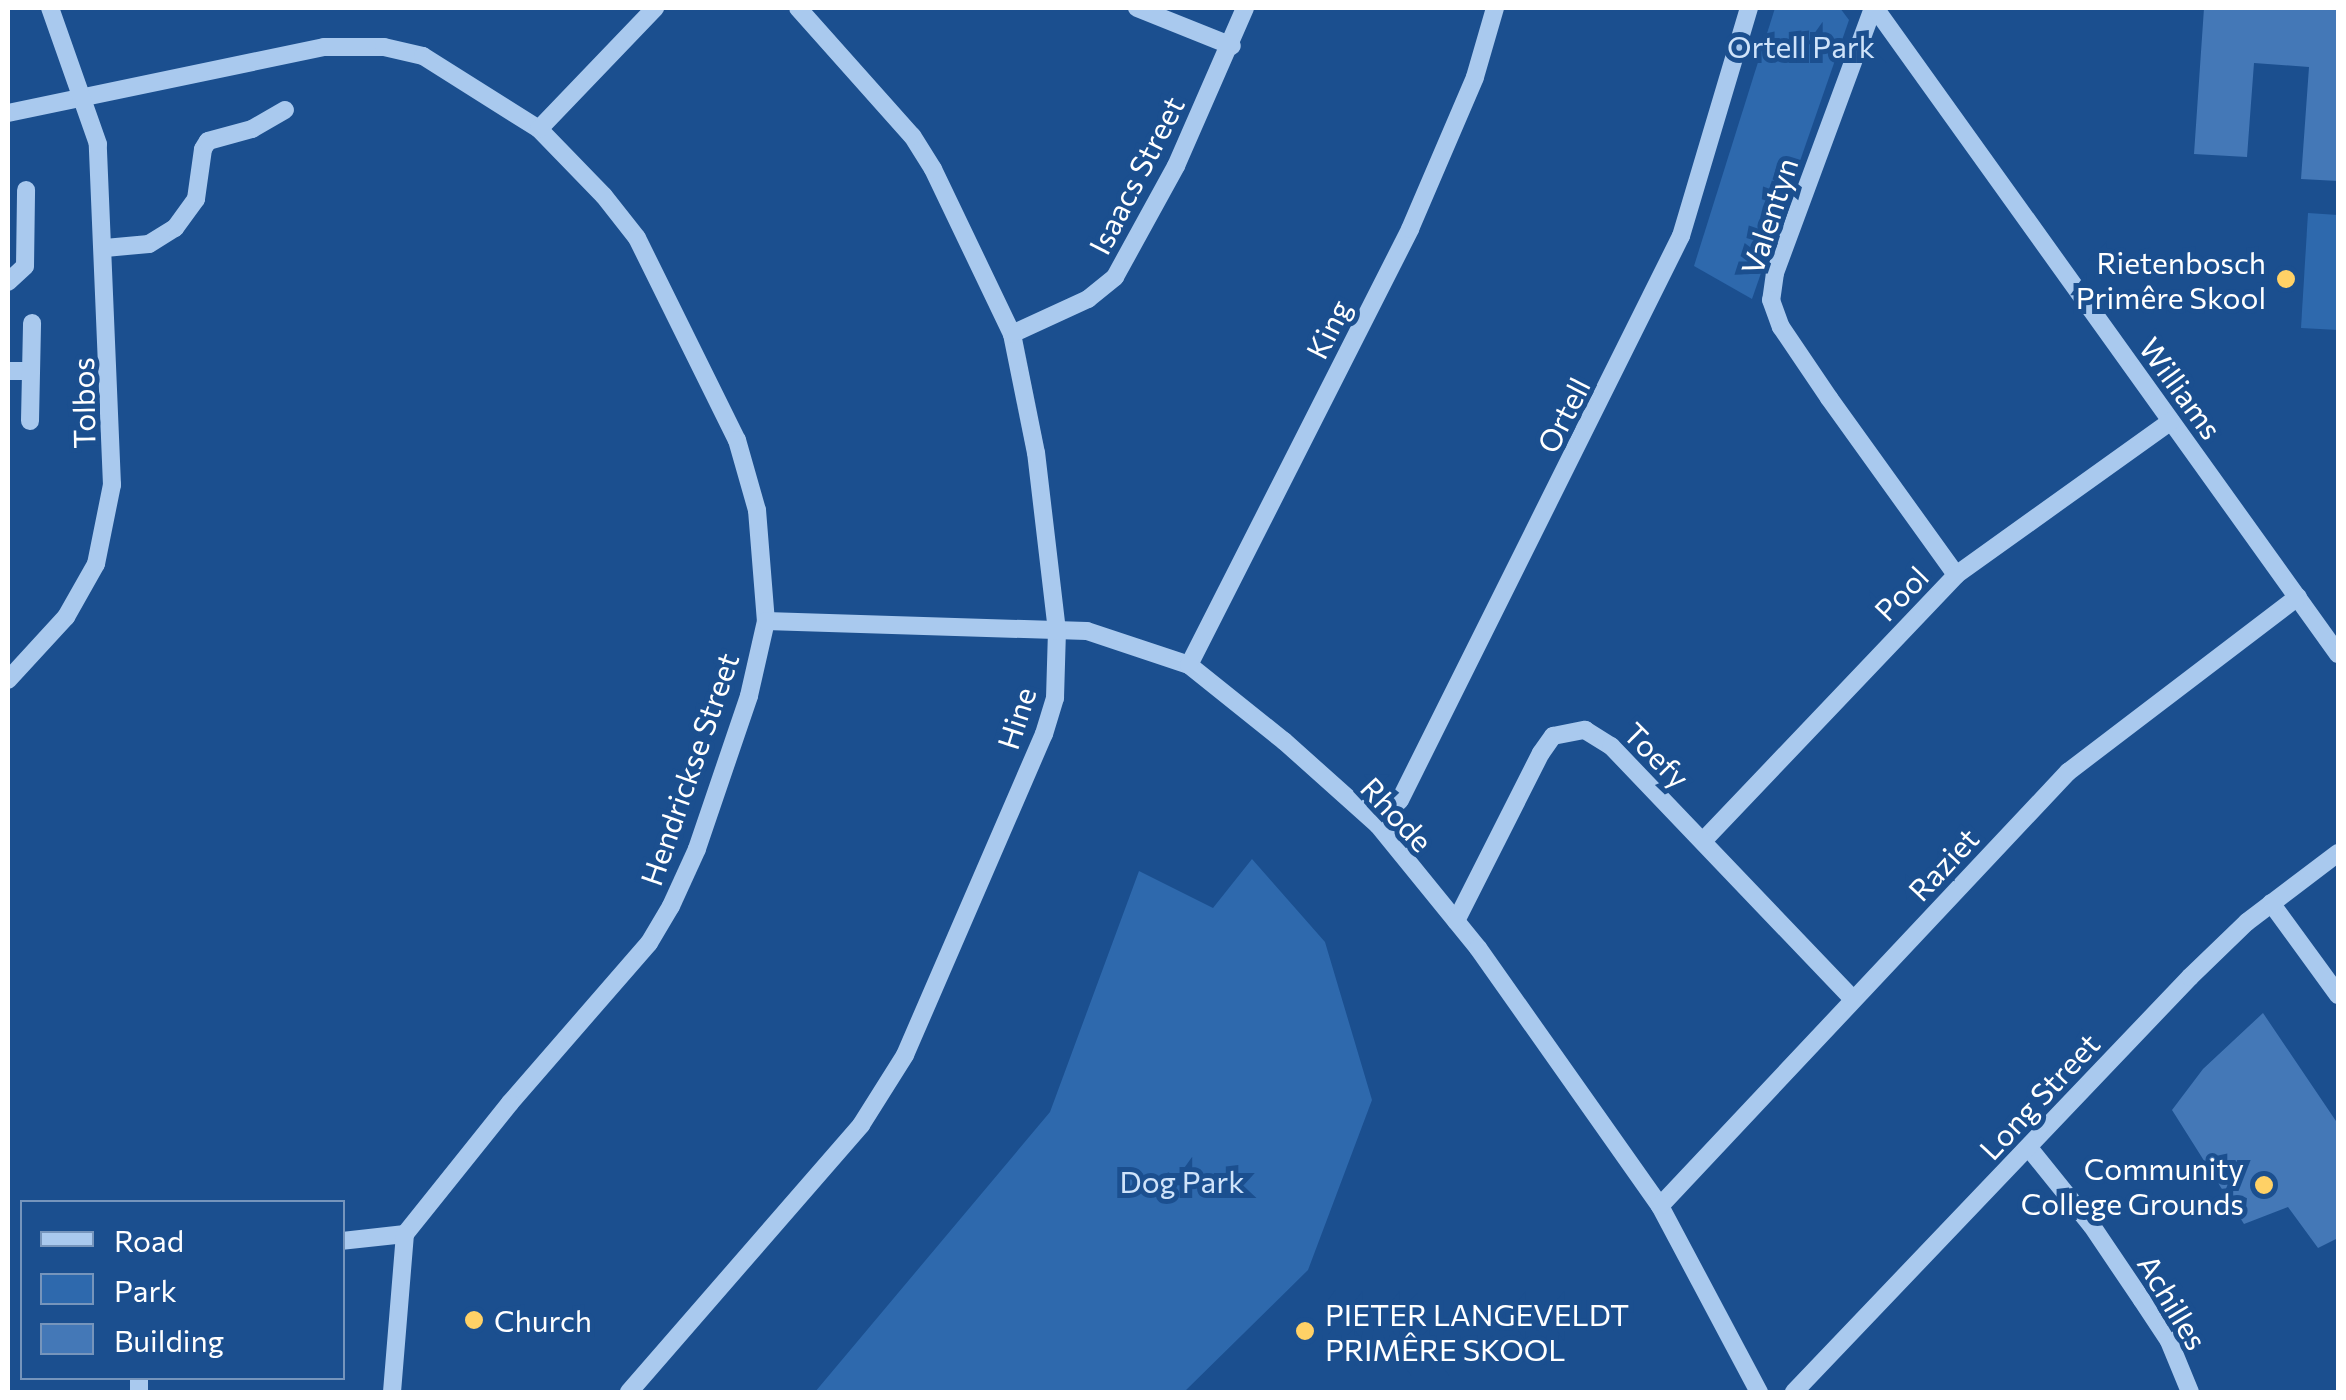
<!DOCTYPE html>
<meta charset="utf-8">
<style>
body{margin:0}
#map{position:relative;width:2346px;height:1400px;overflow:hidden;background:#1b4f8f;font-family:Commissioner,sans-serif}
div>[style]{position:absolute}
.green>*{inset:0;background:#2e69ad}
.building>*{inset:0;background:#4478b7}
.minor>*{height:18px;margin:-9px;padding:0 9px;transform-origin:9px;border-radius:9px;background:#a9c9ee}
.dots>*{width:28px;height:28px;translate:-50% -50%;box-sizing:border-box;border:5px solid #1b4f8f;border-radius:50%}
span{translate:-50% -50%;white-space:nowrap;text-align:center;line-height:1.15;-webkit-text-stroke:10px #1b4f8f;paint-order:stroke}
.park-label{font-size:30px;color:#cfe3fa}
.street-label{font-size:30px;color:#fff}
.poi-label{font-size:30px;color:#fff}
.right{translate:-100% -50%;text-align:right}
.left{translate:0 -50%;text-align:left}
.frame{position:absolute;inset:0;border:10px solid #fff;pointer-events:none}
.legend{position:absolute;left:20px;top:1200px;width:325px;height:180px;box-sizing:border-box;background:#1b4f8f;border:2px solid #7695bc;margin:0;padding:12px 18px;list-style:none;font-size:30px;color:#fff}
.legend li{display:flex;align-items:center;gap:20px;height:50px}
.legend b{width:50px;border:2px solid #7695bc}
</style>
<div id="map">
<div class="green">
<i style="clip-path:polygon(1775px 8px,1840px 8px,1849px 20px,1752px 299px,1694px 266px)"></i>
<i style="clip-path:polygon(2308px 213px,2338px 215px,2338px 330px,2301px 328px)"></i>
<i style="clip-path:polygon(1252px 859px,1325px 942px,1372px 1100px,1308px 1270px,1184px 1392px,815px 1392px,1050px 1112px,1139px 871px,1213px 908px)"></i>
</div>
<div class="building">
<i style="clip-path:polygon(2204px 8px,2338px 8px,2338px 181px,2301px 179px,2309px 67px,2254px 63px,2247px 157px,2194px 154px)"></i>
<i style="clip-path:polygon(2263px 1013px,2338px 1124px,2338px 1238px,2318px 1248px,2288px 1207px,2244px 1224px,2172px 1110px,2203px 1069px)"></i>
</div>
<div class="minor">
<i style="left:1137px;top:8px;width:102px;rotate:21.8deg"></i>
<i style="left:1873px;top:8px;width:283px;rotate:110.3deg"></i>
<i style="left:1775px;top:273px;width:27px;rotate:98deg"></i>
<i style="left:1771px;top:300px;width:29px;rotate:70deg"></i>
<i style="left:1781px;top:327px;width:86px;rotate:55.9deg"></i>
<i style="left:1829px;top:398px;width:218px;rotate:54.3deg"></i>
<i style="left:1875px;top:8px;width:795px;rotate:54.37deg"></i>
<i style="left:8px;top:113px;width:323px;rotate:-11.8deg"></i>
<i style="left:324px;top:47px;width:60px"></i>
<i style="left:384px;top:47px;width:40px;rotate:13deg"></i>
<i style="left:423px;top:56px;width:137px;rotate:32.2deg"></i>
<i style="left:539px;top:129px;width:93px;rotate:45.9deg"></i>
<i style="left:604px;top:196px;width:53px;rotate:51.8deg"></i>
<i style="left:637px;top:238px;width:225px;rotate:63.7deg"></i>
<i style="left:737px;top:440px;width:73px;rotate:74.1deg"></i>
<i style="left:757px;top:510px;width:111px;rotate:85.4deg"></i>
<i style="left:766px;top:621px;width:77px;rotate:102.8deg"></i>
<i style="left:749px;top:696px;width:162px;rotate:108.8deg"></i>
<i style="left:697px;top:849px;width:63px;rotate:114.5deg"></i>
<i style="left:671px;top:906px;width:43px;rotate:120.7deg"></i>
<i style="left:649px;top:943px;width:212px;rotate:131deg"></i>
<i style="left:510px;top:1103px;width:168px;rotate:128.7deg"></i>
<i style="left:405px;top:1234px;width:63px;rotate:173.7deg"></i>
<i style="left:539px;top:129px;width:168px;rotate:-46.2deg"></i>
<i style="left:105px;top:248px;width:44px;rotate:-5.2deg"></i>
<i style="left:149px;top:244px;width:31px;rotate:-32deg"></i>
<i style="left:175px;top:228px;width:36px;rotate:-54deg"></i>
<i style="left:196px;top:199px;width:50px;rotate:-82deg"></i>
<i style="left:203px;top:149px;width:9px;rotate:-58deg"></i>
<i style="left:208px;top:141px;width:46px;rotate:-15.3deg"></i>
<i style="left:252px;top:129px;width:38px;rotate:-30deg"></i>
<i style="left:8px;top:282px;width:23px;rotate:-43deg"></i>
<i style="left:25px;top:266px;width:76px;rotate:-89.2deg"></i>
<i style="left:1012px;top:334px;width:84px;rotate:-24.7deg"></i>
<i style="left:1088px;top:299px;width:35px;rotate:-39deg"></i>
<i style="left:1115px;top:277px;width:127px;rotate:-61.2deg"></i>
<i style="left:1176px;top:166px;width:172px;rotate:-66.4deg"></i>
<i style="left:8px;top:371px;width:23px"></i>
<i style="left:30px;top:421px;width:98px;rotate:-88.8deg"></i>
<i style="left:766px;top:621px;width:321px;rotate:1.8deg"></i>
<i style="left:1087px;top:631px;width:108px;rotate:18.4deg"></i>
<i style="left:1189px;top:665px;width:122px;rotate:38.7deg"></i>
<i style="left:1284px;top:741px;width:126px;rotate:41.8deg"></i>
<i style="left:1378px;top:825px;width:159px;rotate:50.9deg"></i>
<i style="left:1478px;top:948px;width:316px;rotate:54.8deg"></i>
<i style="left:1660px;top:1206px;width:211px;rotate:62deg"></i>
<i style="left:1189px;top:665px;width:489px;rotate:-63.1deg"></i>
<i style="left:1410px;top:229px;width:165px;rotate:-66.8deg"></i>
<i style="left:1475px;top:77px;width:72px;rotate:-73.8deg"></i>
<i style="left:8px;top:680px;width:86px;rotate:-47.4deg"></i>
<i style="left:66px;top:617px;width:61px;rotate:-60.5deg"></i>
<i style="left:96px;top:564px;width:81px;rotate:-78.6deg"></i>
<i style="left:112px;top:485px;width:341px;rotate:-92.4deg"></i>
<i style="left:98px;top:144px;width:144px;rotate:-109.4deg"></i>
<i style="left:1378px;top:825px;width:33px;rotate:-49deg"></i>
<i style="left:1400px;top:800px;width:630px;rotate:-63.52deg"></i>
<i style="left:1681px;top:236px;width:238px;rotate:-73.4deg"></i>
<i style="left:1703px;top:841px;width:367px;rotate:-46.4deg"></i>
<i style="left:1956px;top:575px;width:264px;rotate:-35.6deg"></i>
<i style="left:2271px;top:903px;width:114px;rotate:53.9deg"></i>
<i style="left:1456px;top:921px;width:188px;rotate:-63.2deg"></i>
<i style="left:1541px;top:753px;width:21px;rotate:-55deg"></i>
<i style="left:1553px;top:736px;width:33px;rotate:-11deg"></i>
<i style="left:1585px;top:730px;width:31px;rotate:32deg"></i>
<i style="left:1611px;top:746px;width:350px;rotate:46.3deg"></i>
<i style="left:2029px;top:1148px;width:100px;rotate:51.1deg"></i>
<i style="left:2092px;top:1226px;width:89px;rotate:56deg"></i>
<i style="left:2142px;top:1300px;width:49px;rotate:56.6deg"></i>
<i style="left:2169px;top:1341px;width:55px;rotate:67.6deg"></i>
<i style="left:1660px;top:1206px;width:596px;rotate:-46.77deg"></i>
<i style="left:2068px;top:772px;width:289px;rotate:-37.3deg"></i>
<i style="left:139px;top:1378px;width:14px;rotate:90deg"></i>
<i style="left:392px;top:1392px;width:159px;rotate:-85.3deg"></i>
<i style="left:629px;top:1392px;width:354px;rotate:-49deg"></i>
<i style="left:861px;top:1125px;width:83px;rotate:-57.8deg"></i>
<i style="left:905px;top:1055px;width:350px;rotate:-66.6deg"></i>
<i style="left:1044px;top:734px;width:38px;rotate:-73deg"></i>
<i style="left:1055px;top:698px;width:67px;rotate:-88.3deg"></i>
<i style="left:1057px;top:631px;width:179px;rotate:-96.7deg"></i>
<i style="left:1036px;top:453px;width:121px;rotate:-101.4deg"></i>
<i style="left:1012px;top:334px;width:183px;rotate:-115.6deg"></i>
<i style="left:933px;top:169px;width:39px;rotate:-122deg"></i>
<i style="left:912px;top:136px;width:171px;rotate:-131.7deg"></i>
<i style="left:1794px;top:1392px;width:574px;rotate:-46.34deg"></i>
<i style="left:2190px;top:977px;width:79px;rotate:-44deg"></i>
<i style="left:2247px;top:922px;width:114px;rotate:-37.2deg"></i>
</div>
<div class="dots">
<i style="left:2286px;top:279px;background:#ffd166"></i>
<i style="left:2264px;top:1185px;background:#ffd166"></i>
<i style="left:474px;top:1320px;background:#ffd166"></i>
<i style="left:1305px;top:1331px;background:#ffd166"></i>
</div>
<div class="park-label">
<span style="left:1801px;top:46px">Ortell Park</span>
<span style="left:1182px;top:1181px">Dog Park</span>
</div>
<div class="street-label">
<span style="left:1136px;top:175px;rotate:-63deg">Isaacs Street</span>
<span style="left:1769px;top:216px;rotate:-72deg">Valentyn</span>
<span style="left:1328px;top:329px;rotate:-63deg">King</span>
<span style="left:2181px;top:388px;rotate:54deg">Williams</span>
<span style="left:83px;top:403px;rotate:-91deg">Tolbos</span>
<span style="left:1563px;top:415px;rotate:-63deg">Ortell</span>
<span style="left:1901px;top:593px;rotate:-46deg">Pool</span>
<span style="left:1016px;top:718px;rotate:-72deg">Hine</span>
<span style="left:1657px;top:755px;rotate:45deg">Toefy</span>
<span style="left:689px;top:769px;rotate:-71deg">Hendrickse Street</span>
<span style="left:1397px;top:814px;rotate:47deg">Rhode</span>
<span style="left:1943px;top:864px;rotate:-47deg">Raziet</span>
<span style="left:2039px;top:1096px;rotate:-47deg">Long Street</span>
<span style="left:2173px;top:1302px;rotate:59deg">Achilles</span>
</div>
<div class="poi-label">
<span class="right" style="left:2266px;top:279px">Rietenbosch<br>Primêre Skool</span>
<span class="right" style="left:2244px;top:1185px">Community<br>College Grounds</span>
<span class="left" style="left:1325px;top:1331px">PIETER LANGEVELDT<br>PRIMÊRE SKOOL</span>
<span class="left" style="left:494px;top:1320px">Church</span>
</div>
<div class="frame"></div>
<ul class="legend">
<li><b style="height:12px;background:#a9c9ee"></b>Road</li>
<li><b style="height:28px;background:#2e69ad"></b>Park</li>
<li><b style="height:28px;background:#4478b7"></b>Building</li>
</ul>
</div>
